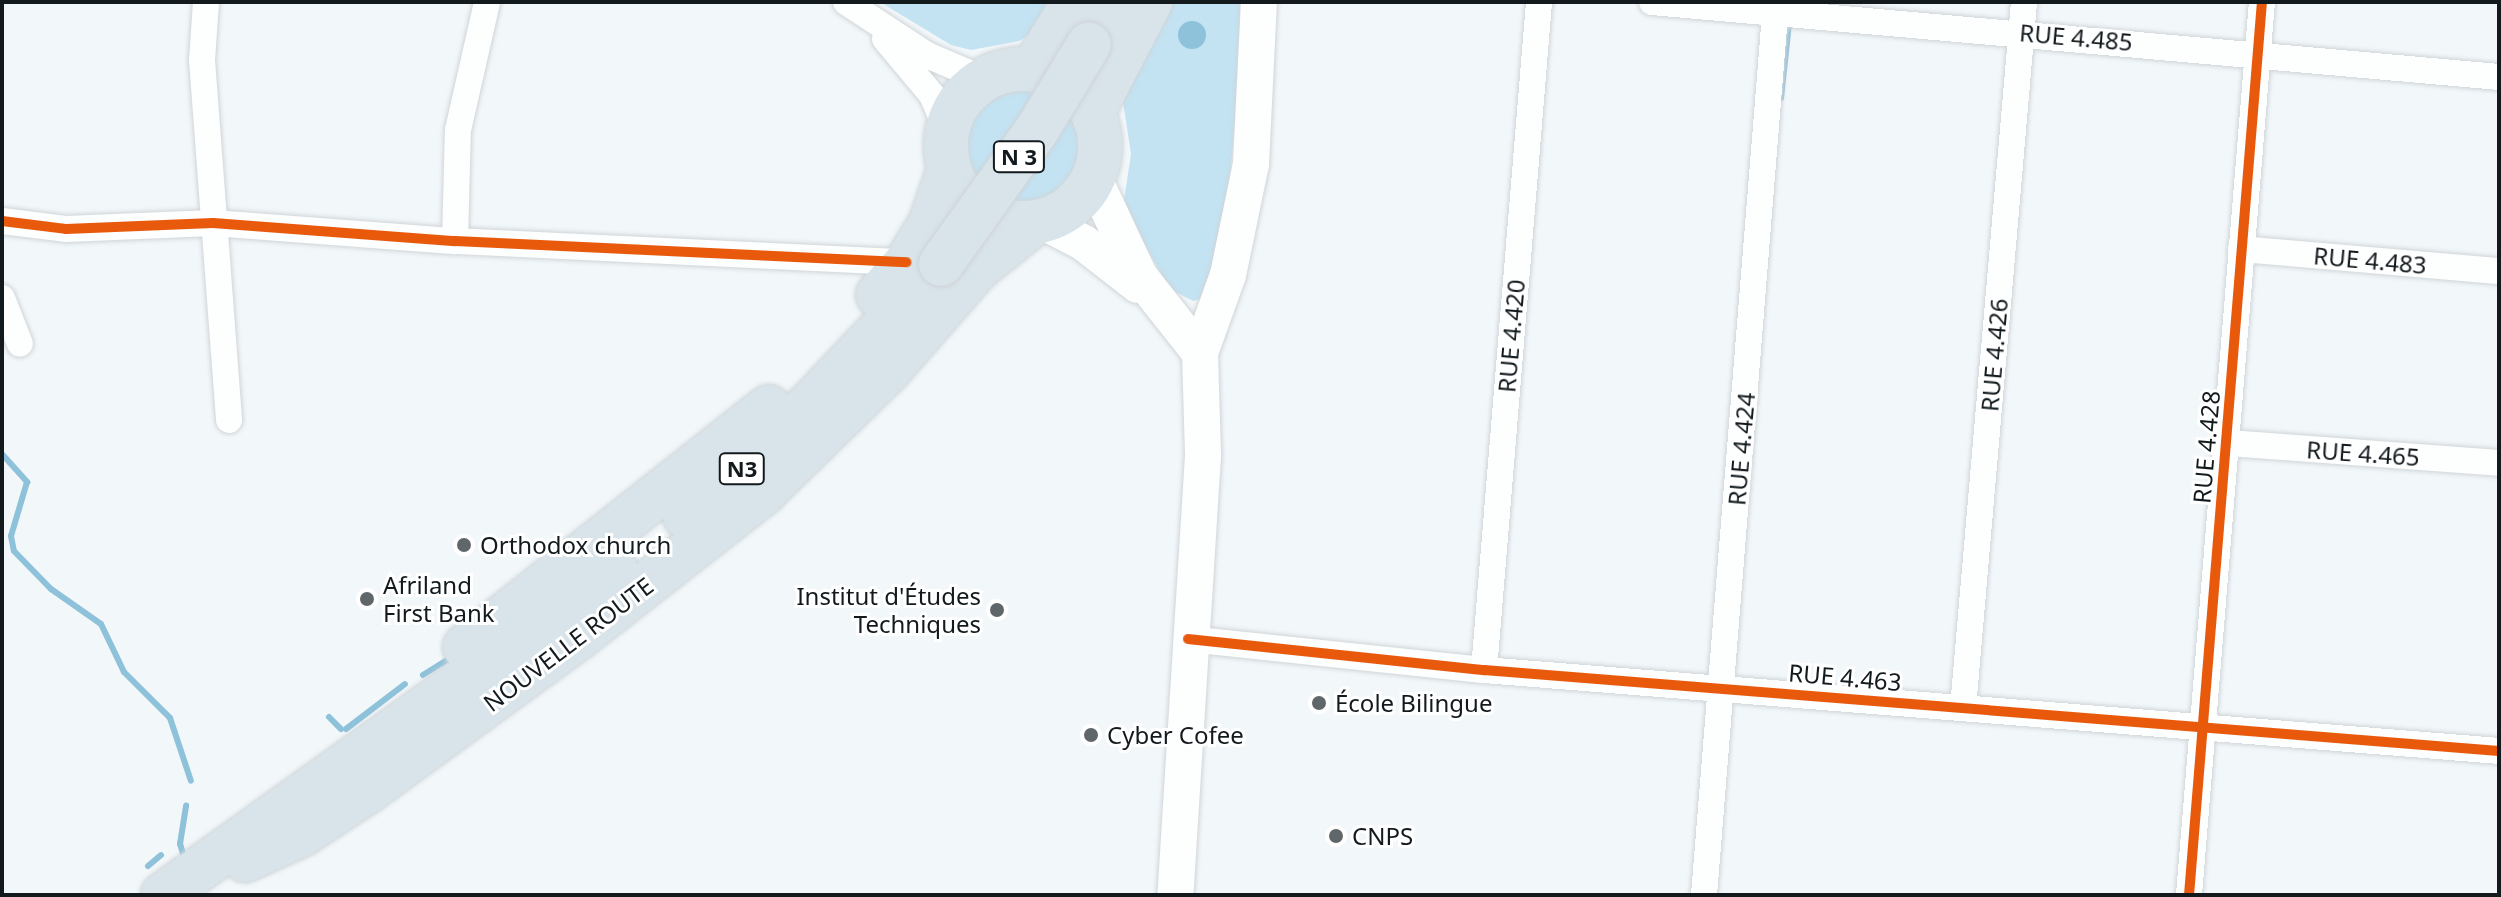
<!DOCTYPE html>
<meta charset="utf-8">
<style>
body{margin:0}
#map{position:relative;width:2501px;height:897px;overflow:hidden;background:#f2f7fa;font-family:"Noto Sans",sans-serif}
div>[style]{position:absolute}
.green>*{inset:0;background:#c3e3f3}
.round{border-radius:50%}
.water>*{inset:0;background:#8ec1da}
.stream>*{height:6px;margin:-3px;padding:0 3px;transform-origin:3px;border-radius:3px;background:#8ec1da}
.roads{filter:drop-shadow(0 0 2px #cfd5d8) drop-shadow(0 0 2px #cfd5d8)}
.minor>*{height:26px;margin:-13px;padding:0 13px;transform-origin:13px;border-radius:13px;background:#fdfefe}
.secondary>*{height:36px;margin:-18px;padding:0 18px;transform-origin:18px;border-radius:18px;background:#fdfefe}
.trunk>*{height:44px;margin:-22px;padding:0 22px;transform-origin:22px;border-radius:22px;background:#d8e4ea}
.trunk>.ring{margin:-22px;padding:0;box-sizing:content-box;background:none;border:44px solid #d8e4ea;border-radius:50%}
.bridges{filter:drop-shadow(0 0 2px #cfd2d5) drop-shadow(0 0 2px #cfd2d5)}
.trunk-bridge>*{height:44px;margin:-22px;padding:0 22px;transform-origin:22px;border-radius:22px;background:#d8e4ea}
.cycleway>*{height:10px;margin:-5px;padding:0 5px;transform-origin:5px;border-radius:5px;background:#e8590c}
.dots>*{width:22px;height:22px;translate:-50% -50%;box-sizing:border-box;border:4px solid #fff;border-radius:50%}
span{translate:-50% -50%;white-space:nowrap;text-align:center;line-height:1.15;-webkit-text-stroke:6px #fff;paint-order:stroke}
.shield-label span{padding:2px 6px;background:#fff;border:2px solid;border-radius:6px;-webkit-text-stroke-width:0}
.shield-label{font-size:22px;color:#121a1e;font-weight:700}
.street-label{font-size:24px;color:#121a1e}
.poi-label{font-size:24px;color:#121a1e}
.left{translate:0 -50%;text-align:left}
.right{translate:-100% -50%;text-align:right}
.frame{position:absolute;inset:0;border:4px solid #121a1e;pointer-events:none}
</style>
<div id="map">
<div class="green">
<i style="clip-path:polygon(880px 2px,1056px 2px,1035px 32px,1019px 41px,971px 50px,951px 45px)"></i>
<i style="clip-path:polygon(1166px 2px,1240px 2px,1242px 45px,1229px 187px,1218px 257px,1204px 298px,1193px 301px,1170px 289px,1123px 207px,1131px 154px,1123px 102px)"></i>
<i class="round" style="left:961px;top:86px;width:122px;height:122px"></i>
</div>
<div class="water">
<i class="round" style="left:1178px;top:21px;width:28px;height:28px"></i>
</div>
<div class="stream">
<i style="left:1781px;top:98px;width:75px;rotate:-83.9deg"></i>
<i style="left:2px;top:454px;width:38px;rotate:48deg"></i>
<i style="left:27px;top:482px;width:56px;rotate:106.5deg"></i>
<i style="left:11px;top:536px;width:15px;rotate:79deg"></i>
<i style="left:14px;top:551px;width:53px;rotate:45.8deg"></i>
<i style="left:51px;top:589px;width:61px;rotate:35deg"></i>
<i style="left:101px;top:624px;width:53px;rotate:64.4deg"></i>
<i style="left:124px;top:672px;width:65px;rotate:45deg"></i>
<i style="left:170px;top:718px;width:66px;rotate:71.6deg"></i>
<i style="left:423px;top:675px;width:34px;rotate:-32deg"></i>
<i style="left:329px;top:717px;width:17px;rotate:45deg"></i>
<i style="left:346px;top:729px;width:74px;rotate:-37.3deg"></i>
<i style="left:185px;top:861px;width:18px;rotate:-106deg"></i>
<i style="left:180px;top:844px;width:39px;rotate:-81deg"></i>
<i style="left:148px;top:866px;width:17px;rotate:-40deg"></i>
</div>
<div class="roads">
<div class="minor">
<i style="left:206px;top:2px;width:58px;rotate:93.9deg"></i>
<i style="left:202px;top:60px;width:361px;rotate:85.7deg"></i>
<i style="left:846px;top:2px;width:97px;rotate:33.2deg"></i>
<i style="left:927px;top:55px;width:61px;rotate:23.2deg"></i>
<i style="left:1652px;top:2px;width:850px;rotate:5.06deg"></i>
<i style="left:885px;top:39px;width:73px;rotate:50deg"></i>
<i style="left:932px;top:95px;width:38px;rotate:67deg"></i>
<i style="left:2px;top:221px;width:64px;rotate:7.1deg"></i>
<i style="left:66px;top:229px;width:147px;rotate:-2.3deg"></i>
<i style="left:213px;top:223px;width:243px;rotate:4.3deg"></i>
<i style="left:455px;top:241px;width:452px;rotate:2.7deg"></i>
<i style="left:455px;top:241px;width:111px;rotate:-88.5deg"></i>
<i style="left:458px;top:130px;width:131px;rotate:-77.2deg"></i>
<i style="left:2241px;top:249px;width:259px;rotate:4.9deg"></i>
<i style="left:2px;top:298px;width:49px;rotate:68.6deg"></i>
<i style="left:2228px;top:443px;width:272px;rotate:4.2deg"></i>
<i style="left:1188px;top:639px;width:298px;rotate:6deg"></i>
<i style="left:1484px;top:670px;width:1018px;rotate:4.56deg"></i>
<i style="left:1484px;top:670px;width:670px;rotate:-85.29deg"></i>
<i style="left:1963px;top:708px;width:709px;rotate:-85.06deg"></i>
<i style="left:1704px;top:895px;width:896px;rotate:-85.39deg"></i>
<i style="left:2189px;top:895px;width:896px;rotate:-85.33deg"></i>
</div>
<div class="secondary">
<i style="left:1094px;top:179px;width:108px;rotate:64.9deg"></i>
<i style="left:1140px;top:277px;width:97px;rotate:51.7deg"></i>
<i style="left:1200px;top:353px;width:103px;rotate:88.3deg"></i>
<i style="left:1203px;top:456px;width:440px;rotate:93.6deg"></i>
<i style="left:1044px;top:222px;width:45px;rotate:27.7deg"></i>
<i style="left:1084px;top:243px;width:68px;rotate:37.9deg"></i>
<i style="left:1200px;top:353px;width:83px;rotate:-70.3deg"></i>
<i style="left:1228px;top:275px;width:113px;rotate:-78.3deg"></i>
<i style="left:1251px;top:164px;width:162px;rotate:-87.2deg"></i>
</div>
<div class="trunk">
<i style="left:1089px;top:44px;width:48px;rotate:-61.3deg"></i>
<i class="ring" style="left:946px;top:69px;width:110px;height:110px"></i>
<i style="left:1033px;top:69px;width:79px;rotate:-58.5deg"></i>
<i style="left:1093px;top:112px;width:124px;rotate:-62.6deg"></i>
<i style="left:878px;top:295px;width:44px;rotate:-48.7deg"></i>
<i style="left:907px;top:262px;width:46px;rotate:-58.4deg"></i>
<i style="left:931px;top:223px;width:56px;rotate:-71.2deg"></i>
<i style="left:685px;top:516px;width:171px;rotate:-41.9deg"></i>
<i style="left:812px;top:402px;width:180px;rotate:-46.6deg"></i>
<i style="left:465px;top:647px;width:387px;rotate:-38.3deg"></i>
<i style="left:245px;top:860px;width:63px;rotate:-24.5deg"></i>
<i style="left:302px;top:834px;width:80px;rotate:-33.3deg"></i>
<i style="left:369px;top:790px;width:261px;rotate:-36.1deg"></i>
<i style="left:580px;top:636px;width:234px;rotate:-38deg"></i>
<i style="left:764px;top:492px;width:173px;rotate:-44.3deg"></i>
<i style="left:888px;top:371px;width:134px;rotate:-48.9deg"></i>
<i style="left:976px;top:270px;width:73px;rotate:-38.9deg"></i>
<i style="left:163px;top:895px;width:557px;rotate:-35.57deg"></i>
</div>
</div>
<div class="bridges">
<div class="trunk-bridge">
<i style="left:941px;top:264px;width:165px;rotate:-54.4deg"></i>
<i style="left:1037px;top:130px;width:100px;rotate:-58.8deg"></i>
</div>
</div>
<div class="cycleway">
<i style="left:2px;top:221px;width:64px;rotate:7.1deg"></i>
<i style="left:66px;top:229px;width:147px;rotate:-2.3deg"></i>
<i style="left:213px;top:223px;width:243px;rotate:4.3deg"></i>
<i style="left:455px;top:241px;width:452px;rotate:2.7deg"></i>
<i style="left:1188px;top:639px;width:298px;rotate:6deg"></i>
<i style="left:1484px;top:670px;width:1018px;rotate:4.56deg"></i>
<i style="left:2189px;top:895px;width:896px;rotate:-85.33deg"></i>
</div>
<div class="dots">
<i style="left:464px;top:545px;background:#60676b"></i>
<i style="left:367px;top:599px;background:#60676b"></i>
<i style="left:997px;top:610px;background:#60676b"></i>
<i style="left:1319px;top:703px;background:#60676b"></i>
<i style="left:1091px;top:735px;background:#60676b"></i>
<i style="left:1336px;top:836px;background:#60676b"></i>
</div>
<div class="shield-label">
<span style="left:1019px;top:157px">N 3</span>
<span style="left:742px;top:469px">N3</span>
</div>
<div class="street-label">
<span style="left:2076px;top:37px;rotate:5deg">RUE 4.485</span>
<span style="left:2370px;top:260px;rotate:5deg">RUE 4.483</span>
<span style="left:1511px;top:336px;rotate:-85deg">RUE 4.420</span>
<span style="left:1994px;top:355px;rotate:-85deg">RUE 4.426</span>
<span style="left:2206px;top:447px;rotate:-85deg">RUE 4.428</span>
<span style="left:1741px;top:449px;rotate:-85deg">RUE 4.424</span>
<span style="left:2363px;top:453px;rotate:4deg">RUE 4.465</span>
<span style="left:568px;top:644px;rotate:-37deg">NOUVELLE ROUTE</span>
<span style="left:1845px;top:677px;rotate:5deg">RUE 4.463</span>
</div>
<div class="poi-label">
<span class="left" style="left:480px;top:545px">Orthodox church</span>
<span class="left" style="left:383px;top:599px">Afriland<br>First Bank</span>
<span class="right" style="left:981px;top:610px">Institut d'Études<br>Techniques</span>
<span class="left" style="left:1335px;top:703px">École Bilingue</span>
<span class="left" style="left:1107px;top:735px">Cyber Cofee</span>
<span class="left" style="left:1352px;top:836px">CNPS</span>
</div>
<div class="frame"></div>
</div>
